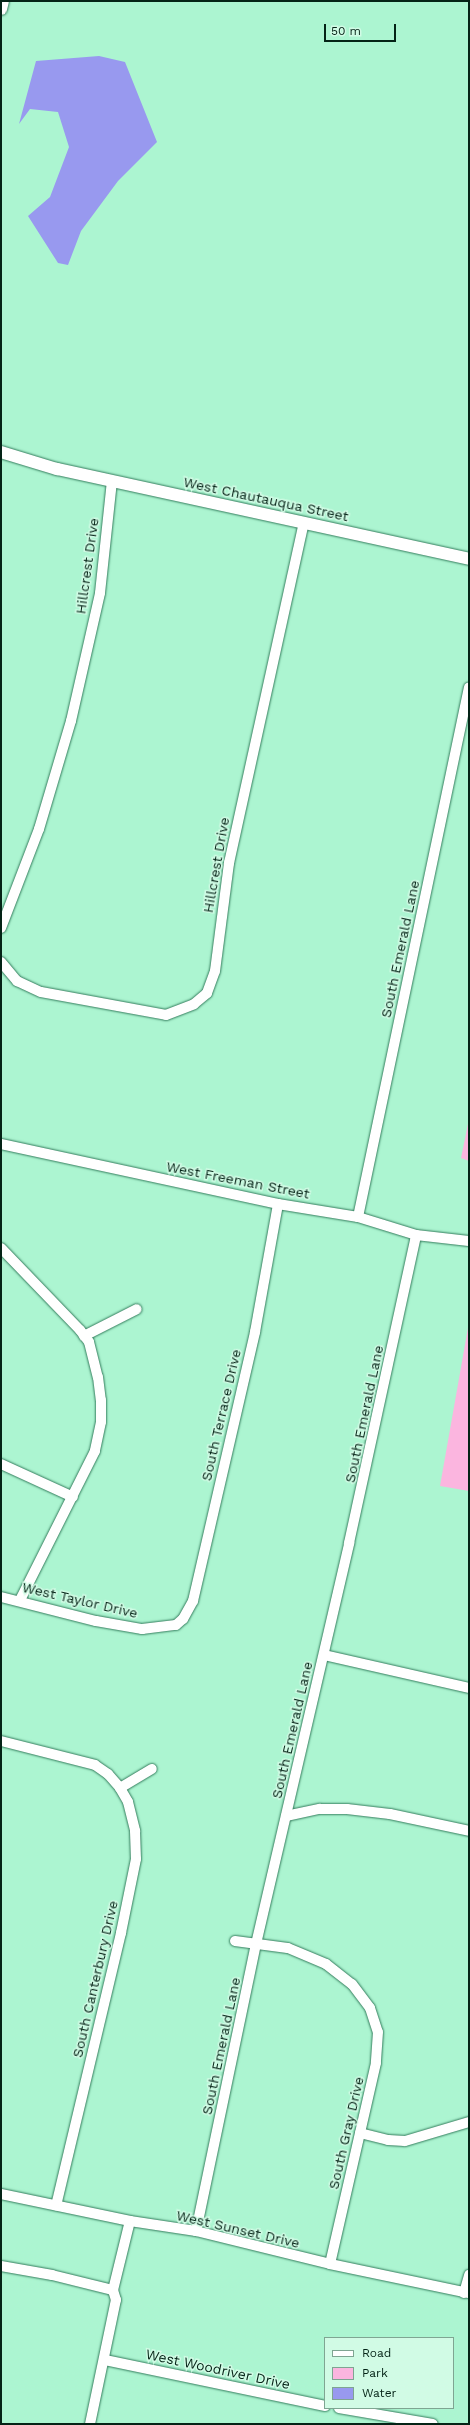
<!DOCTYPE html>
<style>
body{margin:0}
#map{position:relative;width:470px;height:2425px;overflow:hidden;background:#acf5d1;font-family:"Work Sans",sans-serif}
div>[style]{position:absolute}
.green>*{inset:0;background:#fbb5df}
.water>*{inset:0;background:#9899ef}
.roads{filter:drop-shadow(0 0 1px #347d5d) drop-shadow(0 0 1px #347d5d)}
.minor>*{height:10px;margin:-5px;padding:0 5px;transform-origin:5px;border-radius:5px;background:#fff}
.tertiary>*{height:12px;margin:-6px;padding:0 6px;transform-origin:6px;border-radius:6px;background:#fff}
span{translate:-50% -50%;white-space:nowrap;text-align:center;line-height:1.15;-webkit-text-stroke:3px #d1fbe5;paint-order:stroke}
.street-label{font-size:14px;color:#042316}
.frame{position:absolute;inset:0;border:2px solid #042316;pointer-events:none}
.legend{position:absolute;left:324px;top:2337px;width:130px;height:72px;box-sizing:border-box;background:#d1fbe5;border:1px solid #7fa592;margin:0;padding:5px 7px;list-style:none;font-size:12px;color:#042316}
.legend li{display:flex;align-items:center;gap:8px;height:20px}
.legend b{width:20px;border:1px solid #7fa592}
.scale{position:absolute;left:324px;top:24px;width:72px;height:18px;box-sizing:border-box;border:2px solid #042316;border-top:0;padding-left:5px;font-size:12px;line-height:14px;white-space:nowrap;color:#042316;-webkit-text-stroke:3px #d1fbe5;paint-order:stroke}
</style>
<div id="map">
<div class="green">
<i style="clip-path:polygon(469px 1119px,469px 1161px,461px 1158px)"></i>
<i style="clip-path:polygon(469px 1322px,469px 1491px,440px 1486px)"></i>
</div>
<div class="water">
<i style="clip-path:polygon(99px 56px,125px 62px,157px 142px,118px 181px,81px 231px,68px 265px,58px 263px,28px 216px,50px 197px,69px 147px,58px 112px,30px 109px,19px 124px,36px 61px)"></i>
</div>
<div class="roads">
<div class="minor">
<i style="left:1px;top:928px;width:106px;rotate:-69deg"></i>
<i style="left:39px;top:829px;width:113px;rotate:-73.5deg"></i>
<i style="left:71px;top:721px;width:131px;rotate:-77.2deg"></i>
<i style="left:100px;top:593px;width:113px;rotate:-83.9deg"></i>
<i style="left:1px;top:962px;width:25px;rotate:50deg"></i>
<i style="left:17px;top:981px;width:26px;rotate:25deg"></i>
<i style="left:41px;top:992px;width:127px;rotate:10.4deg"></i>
<i style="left:166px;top:1015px;width:30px;rotate:-21deg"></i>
<i style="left:194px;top:1004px;width:17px;rotate:-40deg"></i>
<i style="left:207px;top:993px;width:23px;rotate:-70deg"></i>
<i style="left:215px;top:971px;width:109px;rotate:-82.6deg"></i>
<i style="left:229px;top:863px;width:348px;rotate:-77.6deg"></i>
<i style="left:1px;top:1144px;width:283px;rotate:12.2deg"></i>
<i style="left:278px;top:1204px;width:81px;rotate:9.2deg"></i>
<i style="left:358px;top:1217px;width:61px;rotate:17.2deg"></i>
<i style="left:416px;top:1235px;width:53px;rotate:6.5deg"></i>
<i style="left:358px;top:1217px;width:541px;rotate:-78.17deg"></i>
<i style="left:1px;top:1248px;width:114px;rotate:46.1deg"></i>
<i style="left:80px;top:1330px;width:15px;rotate:53deg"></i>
<i style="left:89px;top:1342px;width:36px;rotate:76deg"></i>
<i style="left:98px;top:1377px;width:23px;rotate:83deg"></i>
<i style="left:101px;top:1400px;width:22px;rotate:90deg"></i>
<i style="left:101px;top:1422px;width:30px;rotate:102deg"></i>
<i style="left:95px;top:1451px;width:167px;rotate:116.7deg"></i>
<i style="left:84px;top:1336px;width:59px;rotate:-27deg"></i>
<i style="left:1px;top:1464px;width:79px;rotate:24.6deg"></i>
<i style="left:1px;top:1597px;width:98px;rotate:14.2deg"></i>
<i style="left:96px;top:1621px;width:47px;rotate:9.9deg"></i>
<i style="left:142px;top:1629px;width:34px;rotate:-7deg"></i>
<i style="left:176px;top:1625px;width:9px;rotate:-41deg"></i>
<i style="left:183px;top:1619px;width:21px;rotate:-61deg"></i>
<i style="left:193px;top:1601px;width:276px;rotate:-77deg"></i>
<i style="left:255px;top:1332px;width:130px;rotate:-79.8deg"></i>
<i style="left:324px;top:1655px;width:149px;rotate:12.8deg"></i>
<i style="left:1px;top:1741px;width:97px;rotate:14.3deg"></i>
<i style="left:95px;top:1765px;width:16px;rotate:35deg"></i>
<i style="left:108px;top:1774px;width:18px;rotate:49deg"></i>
<i style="left:120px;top:1788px;width:16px;rotate:60deg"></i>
<i style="left:128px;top:1802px;width:30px;rotate:76deg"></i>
<i style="left:135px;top:1831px;width:28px;rotate:88deg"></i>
<i style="left:136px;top:1859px;width:76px;rotate:101.5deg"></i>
<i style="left:121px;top:1933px;width:280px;rotate:103.4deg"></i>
<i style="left:120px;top:1788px;width:37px;rotate:-31deg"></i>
<i style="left:286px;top:1816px;width:35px;rotate:-12deg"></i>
<i style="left:320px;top:1809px;width:27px"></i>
<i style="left:347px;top:1809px;width:43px;rotate:6.6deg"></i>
<i style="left:390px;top:1814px;width:81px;rotate:12.1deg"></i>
<i style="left:235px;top:1941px;width:53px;rotate:7.5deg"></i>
<i style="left:288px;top:1948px;width:41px;rotate:22.8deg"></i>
<i style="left:326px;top:1964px;width:33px;rotate:38deg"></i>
<i style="left:352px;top:1984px;width:30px;rotate:53deg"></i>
<i style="left:370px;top:2008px;width:25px;rotate:72deg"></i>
<i style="left:378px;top:2032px;width:31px;rotate:94deg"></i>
<i style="left:376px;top:2063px;width:206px;rotate:102.9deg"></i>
<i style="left:360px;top:2133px;width:29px;rotate:14deg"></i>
<i style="left:388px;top:2140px;width:17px;rotate:3deg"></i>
<i style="left:405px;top:2141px;width:67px;rotate:-16.5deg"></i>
<i style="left:1px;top:2194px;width:132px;rotate:11.8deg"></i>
<i style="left:130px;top:2221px;width:67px;rotate:8.6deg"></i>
<i style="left:196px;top:2231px;width:138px;rotate:13.8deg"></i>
<i style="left:330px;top:2264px;width:142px;rotate:11.8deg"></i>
<i style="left:196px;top:2231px;width:293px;rotate:-78.2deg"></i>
<i style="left:256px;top:1944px;width:412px;rotate:-76.9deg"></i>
<i style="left:349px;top:1543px;width:315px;rotate:-77.7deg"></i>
<i style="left:1px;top:2266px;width:52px;rotate:10deg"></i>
<i style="left:52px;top:2275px;width:63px;rotate:13.8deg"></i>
<i style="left:113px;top:2290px;width:71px;rotate:-76.2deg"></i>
<i style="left:464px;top:2293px;width:19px;rotate:-74deg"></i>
<i style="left:105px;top:2360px;width:225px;rotate:11.8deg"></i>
<i style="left:339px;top:2408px;width:95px;rotate:9.7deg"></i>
<i style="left:90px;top:2424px;width:127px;rotate:-78.2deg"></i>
<i style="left:116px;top:2300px;width:10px;rotate:-107deg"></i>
</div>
<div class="tertiary">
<i style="left:1px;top:9px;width:8px;rotate:-76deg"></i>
<i style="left:1px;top:452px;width:59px;rotate:16.9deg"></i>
<i style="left:57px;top:469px;width:422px;rotate:12.3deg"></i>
</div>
</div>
<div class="street-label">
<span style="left:266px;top:499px;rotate:12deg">West Chautauqua Street</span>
<span style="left:87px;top:566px;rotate:-82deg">Hillcrest Drive</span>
<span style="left:216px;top:865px;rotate:-80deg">Hillcrest Drive</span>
<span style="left:400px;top:949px;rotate:-78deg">South Emerald Lane</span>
<span style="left:238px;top:1180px;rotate:11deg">West Freeman Street</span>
<span style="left:364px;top:1414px;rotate:-78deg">South Emerald Lane</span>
<span style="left:221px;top:1415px;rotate:-77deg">South Terrace Drive</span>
<span style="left:80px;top:1600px;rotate:13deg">West Taylor Drive</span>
<span style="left:292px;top:1730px;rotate:-77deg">South Emerald Lane</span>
<span style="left:95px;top:1979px;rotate:-77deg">South Canterbury Drive</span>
<span style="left:221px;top:2046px;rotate:-78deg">South Emerald Lane</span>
<span style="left:346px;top:2133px;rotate:-77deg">South Gray Drive</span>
<span style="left:238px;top:2229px;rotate:13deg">West Sunset Drive</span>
<span style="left:218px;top:2369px;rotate:12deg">West Woodriver Drive</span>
</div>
<div class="frame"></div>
<ul class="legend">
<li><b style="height:5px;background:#fff"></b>Road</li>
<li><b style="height:11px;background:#fbb5df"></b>Park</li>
<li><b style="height:11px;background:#9899ef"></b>Water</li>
</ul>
<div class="scale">50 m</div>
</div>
